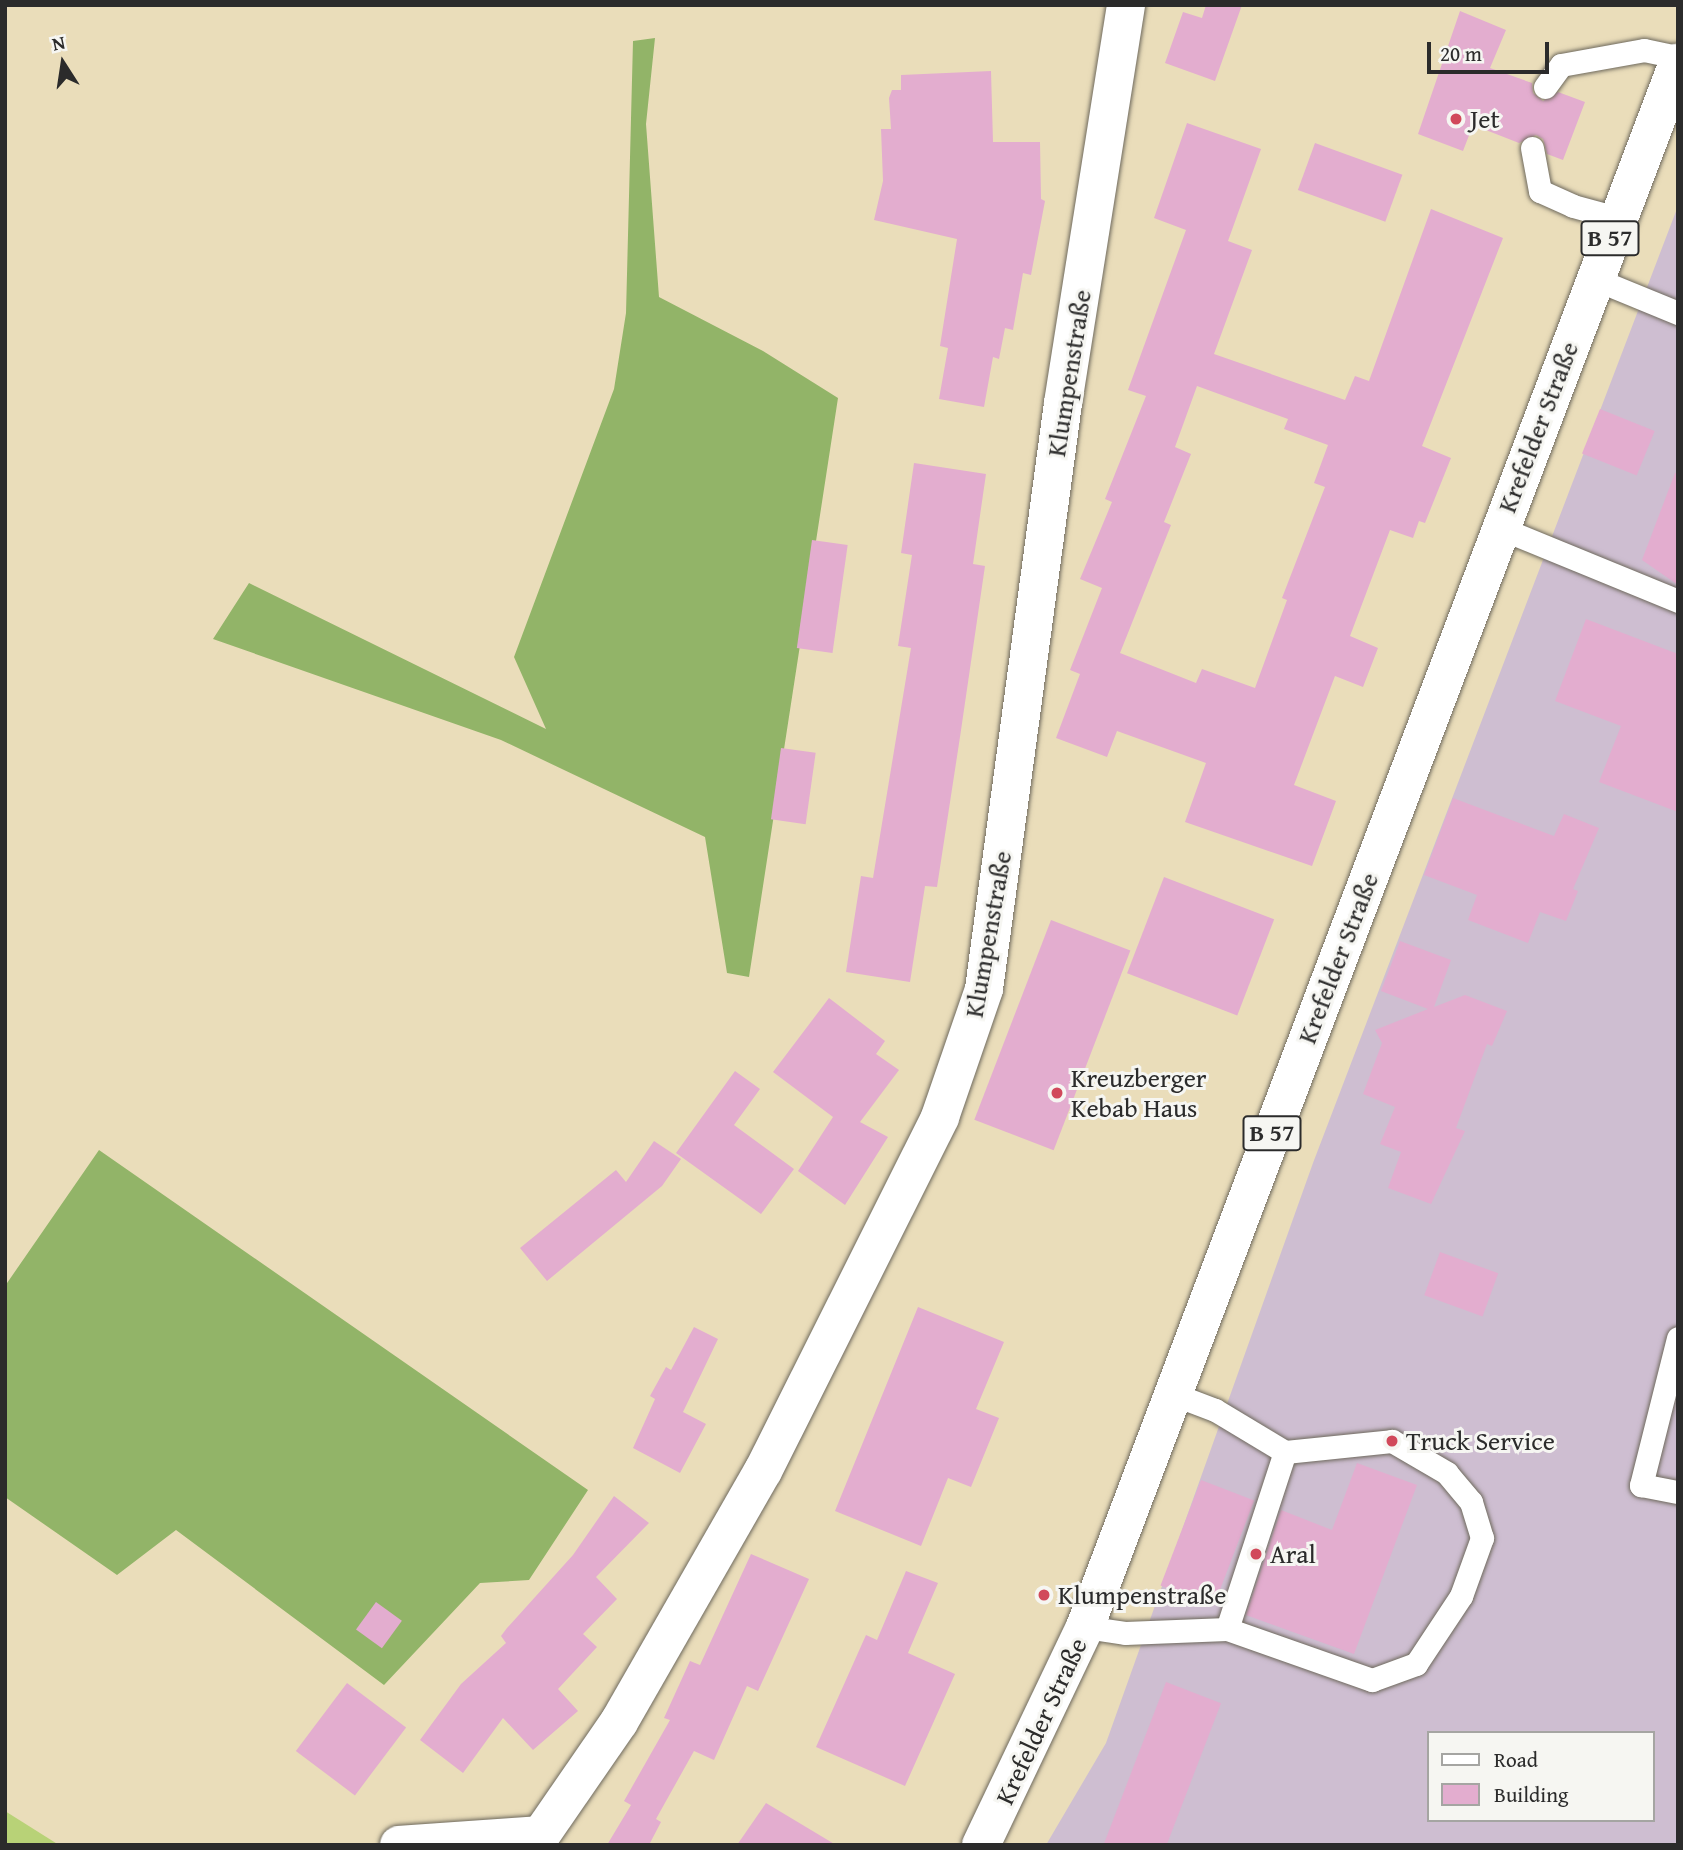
<!DOCTYPE html>
<meta charset="utf-8">
<style>
body{margin:0}
#map{position:relative;width:1683px;height:1850px;overflow:hidden;background:#eaddba;font-family:"Gentium Book Plus",serif}
div>[style]{position:absolute}
.industrial>*{inset:0;background:#cebed1}
.green>*{inset:0;background:#b8d277}
.forest>*{inset:0;background:#92b468}
.building>*{inset:0;background:#e3adcf;transform-origin:0 0}
.roads{filter:drop-shadow(0 0 2px #6e695d) drop-shadow(0 0 2px #6e695d)}
.lane>*{height:23px;margin:-11.5px;padding:0 11.5px;transform-origin:11.5px;border-radius:11.5px;background:#fff}
.street>*{height:38px;margin:-19px;padding:0 19px;transform-origin:19px;border-radius:19px;background:#fff}
.primary>*{height:38px;margin:-19px;padding:0 19px;transform-origin:19px;border-radius:19px;background:#fff}
.dots>*{width:19px;height:19px;translate:-50% -50%;box-sizing:border-box;border:4px solid #f6f6f2;border-radius:50%}
span{translate:-50% -50%;white-space:nowrap;text-align:center;line-height:1.15;-webkit-text-stroke:6px #f6f6f2;paint-order:stroke}
.shield-label span{padding:2px 5px;background:#f6f6f2;border:2px solid;border-radius:5px;-webkit-text-stroke-width:0}
.shield-label{font-size:24px;color:#2b2b2b;font-weight:700}
.poi-label{font-size:26px;color:#2b2b2b}
.left{translate:0 -50%;text-align:left}
.street-label{font-size:26px;color:#2b2b2b}
.frame{position:absolute;inset:0;border:7px solid #2b2b2b;pointer-events:none}
.legend{position:absolute;left:1427px;top:1731px;width:228px;height:91px;box-sizing:border-box;background:#f6f6f2;border:2px solid #a5a5a2;margin:0;padding:9px 12px;list-style:none;font-size:21px;color:#2b2b2b}
.legend li{display:flex;align-items:center;gap:14px;height:35px}
.legend b{width:35px;border:2px solid #a5a5a2}
.north{position:absolute;left:28px;top:28px;width:70px;height:70px;-webkit-text-stroke:5px #f6f6f2;paint-order:stroke;rotate:348deg;font-size:19px;font-weight:700;line-height:28px;text-align:center;color:#2b2b2b}
.north::after{content:'';display:block;margin:auto;width:24px;height:32px;background:#2b2b2b;clip-path:polygon(50% 0,100% 100%,50% 72%,0 100%)}
.scale{position:absolute;left:1427px;top:42px;width:122px;height:32px;box-sizing:border-box;border:4px solid #2b2b2b;border-top:0;padding-left:9px;font-size:21px;line-height:24px;white-space:nowrap;color:#2b2b2b;-webkit-text-stroke:5px #f6f6f2;paint-order:stroke}
</style>
<div id="map">
<div class="industrial">
<i style="clip-path:polygon(evenodd,1678px 206px,1678px 1845px,1046px 1845px,1106px 1743px,1313px 1163px,1678px 206px,1429px 1733px,1653px 1733px,1653px 1820px,1429px 1820px,1429px 1733px)"></i>
</div>
<div class="green">
<i style="clip-path:polygon(5px 1811px,59px 1845px,5px 1845px)"></i>
</div>
<div class="forest">
<i style="clip-path:polygon(655px 38px,646px 124px,659px 297px,763px 351px,838px 398px,749px 977px,727px 973px,705px 837px,501px 740px,213px 639px,249px 583px,546px 729px,514px 657px,614px 389px,626px 313px,633px 41px)"></i>
<i style="clip-path:polygon(99px 1150px,588px 1490px,529px 1580px,480px 1583px,384px 1685px,176px 1530px,117px 1575px,5px 1497px,5px 1286px)"></i>
</div>
<div class="building">
<i style="clip-path:polygon(1206px 5px,1242px 5px,1215px 81px,1165px 63px,1183px 12px,1202px 18px)"></i>
<i style="clip-path:polygon(1460px 11px,1506px 30px,1490px 68px,1532px 83px,1533px 93px,1543px 101px,1558px 92px,1585px 102px,1563px 160px,1547px 154px,1543px 139px,1536px 135px,1519px 143px,1473px 125px,1463px 151px,1418px 134px)"></i>
<i style="clip-path:polygon(991px 71px,993px 142px,1040px 142px,1041px 199px,1045px 201px,1031px 275px,1023px 273px,1013px 330px,1005px 328px,999px 359px,993px 357px,984px 407px,939px 399px,948px 348px,940px 346px,957px 239px,874px 220px,883px 181px,881px 129px,891px 129px,889px 98px,892px 90px,901px 90px,901px 75px)"></i>
<i style="clip-path:polygon(evenodd,1187px 123px,1261px 149px,1228px 241px,1252px 250px,1214px 354px,1345px 400px,1355px 376px,1369px 381px,1431px 209px,1503px 238px,1422px 446px,1451px 458px,1425px 523px,1419px 521px,1413px 538px,1390px 530px,1350px 636px,1378px 648px,1363px 687px,1335px 676px,1294px 785px,1336px 801px,1312px 866px,1185px 822px,1206px 763px,1117px 731px,1107px 757px,1056px 738px,1080px 674px,1070px 670px,1102px 588px,1080px 579px,1112px 502px,1105px 499px,1146px 396px,1128px 390px,1186px 230px,1154px 218px,1187px 123px,1197px 386px,1288px 419px,1284px 429px,1328px 445px,1314px 483px,1325px 487px,1282px 598px,1287px 600px,1255px 688px,1202px 669px,1196px 683px,1120px 653px,1171px 525px,1164px 522px,1191px 454px,1175px 447px,1197px 386px)"></i>
<i style="left:1315px;top:143px;width:93px;height:50px;rotate:20deg"></i>
<i style="left:1600px;top:409px;width:59px;height:48px;rotate:22deg"></i>
<i style="clip-path:polygon(914px 463px,986px 474px,973px 564px,985px 566px,960px 737px,937px 887px,925px 886px,910px 982px,846px 972px,861px 876px,873px 878px,911px 648px,898px 646px,912px 555px,901px 553px)"></i>
<i style="clip-path:polygon(1675px 473px,1678px 473px,1678px 585px,1642px 560px)"></i>
<i style="left:812px;top:540px;width:36px;height:109px;rotate:8deg"></i>
<i style="clip-path:polygon(1586px 619px,1678px 654px,1678px 812px,1599px 782px,1621px 726px,1555px 701px)"></i>
<i style="left:781px;top:748px;width:35px;height:72px;rotate:8deg"></i>
<i style="clip-path:polygon(1453px 798px,1554px 836px,1564px 814px,1599px 828px,1573px 889px,1578px 891px,1566px 921px,1540px 912px,1528px 943px,1468px 920px,1477px 895px,1424px 875px)"></i>
<i style="left:1164px;top:877px;width:118px;height:103px;rotate:21deg"></i>
<i style="left:1051px;top:920px;width:85px;height:214px;rotate:21deg"></i>
<i style="clip-path:polygon(1400px 941px,1451px 960px,1434px 1007px,1465px 995px,1507px 1011px,1492px 1046px,1487px 1044px,1456px 1128px,1465px 1131px,1431px 1204px,1388px 1188px,1401px 1152px,1380px 1144px,1395px 1107px,1363px 1094px,1382px 1043px,1375px 1030px,1428px 1009px,1381px 991px)"></i>
<i style="clip-path:polygon(829px 998px,885px 1041px,876px 1054px,899px 1070px,860px 1122px,888px 1137px,845px 1205px,798px 1171px,833px 1117px,773px 1072px)"></i>
<i style="clip-path:polygon(735px 1071px,760px 1089px,734px 1125px,794px 1169px,761px 1214px,676px 1153px)"></i>
<i style="clip-path:polygon(654px 1141px,681px 1159px,662px 1186px,547px 1281px,520px 1248px,616px 1170px,626px 1182px)"></i>
<i style="left:1440px;top:1252px;width:62px;height:46px;rotate:20deg"></i>
<i style="clip-path:polygon(918px 1307px,1004px 1342px,976px 1409px,999px 1418px,971px 1487px,948px 1478px,921px 1546px,835px 1511px)"></i>
<i style="clip-path:polygon(694px 1327px,718px 1339px,683px 1412px,706px 1424px,680px 1473px,633px 1448px,655px 1399px,650px 1396px,666px 1367px,671px 1370px)"></i>
<i style="clip-path:polygon(1357px 1463px,1417px 1485px,1354px 1654px,1246px 1615px,1281px 1510px,1332px 1530px)"></i>
<i style="left:1201px;top:1480px;width:57px;height:113px;rotate:21deg"></i>
<i style="clip-path:polygon(614px 1496px,649px 1523px,596px 1577px,617px 1599px,583px 1634px,597px 1647px,558px 1689px,578px 1711px,533px 1750px,503px 1718px,463px 1773px,420px 1740px,461px 1684px,506px 1643px,501px 1636px,507px 1628px,573px 1555px)"></i>
<i style="clip-path:polygon(751px 1554px,809px 1579px,758px 1691px,747px 1686px,714px 1760px,694px 1751px,656px 1819px,661px 1822px,649px 1845px,607px 1845px,631px 1805px,624px 1801px,670px 1720px,664px 1718px,690px 1661px,700px 1665px)"></i>
<i style="clip-path:polygon(906px 1571px,938px 1583px,908px 1653px,955px 1674px,905px 1786px,816px 1747px,866px 1635px,877px 1640px)"></i>
<i style="left:376px;top:1602px;width:32px;height:34px;rotate:36deg"></i>
<i style="left:1166px;top:1682px;width:59px;height:175px;rotate:21deg"></i>
<i style="left:347px;top:1683px;width:74px;height:85px;rotate:37deg"></i>
<i style="clip-path:polygon(766px 1803px,836px 1845px,737px 1845px)"></i>
</div>
<div class="roads">
<div class="lane">
<i style="left:1545px;top:87px;width:27px;rotate:-54deg"></i>
<i style="left:1561px;top:65px;width:84px;rotate:-10.2deg"></i>
<i style="left:1644px;top:50px;width:35px;rotate:12deg"></i>
<i style="left:1532px;top:148px;width:44px;rotate:79.5deg"></i>
<i style="left:1540px;top:191px;width:36px;rotate:24deg"></i>
<i style="left:1573px;top:206px;width:46px;rotate:15.3deg"></i>
<i style="left:1595px;top:279px;width:90px;rotate:22.3deg"></i>
<i style="left:1500px;top:528px;width:192px;rotate:22.3deg"></i>
<i style="left:1678px;top:1338px;width:152px;rotate:104.1deg"></i>
<i style="left:1641px;top:1485px;width:38px;rotate:11deg"></i>
<i style="left:1085px;top:1627px;width:40px;rotate:8.5deg"></i>
<i style="left:1125px;top:1633px;width:102px;rotate:-2.2deg"></i>
<i style="left:1227px;top:1629px;width:186px;rotate:-71.9deg"></i>
<i style="left:1285px;top:1452px;width:82px;rotate:-149deg"></i>
<i style="left:1215px;top:1410px;width:45px;rotate:-159.1deg"></i>
<i style="left:1227px;top:1629px;width:154px;rotate:19.4deg"></i>
<i style="left:1372px;top:1680px;width:47px;rotate:-20deg"></i>
<i style="left:1416px;top:1664px;width:82px;rotate:-56.5deg"></i>
<i style="left:1461px;top:1596px;width:62px;rotate:-70.1deg"></i>
<i style="left:1482px;top:1538px;width:38px;rotate:-107deg"></i>
<i style="left:1471px;top:1502px;width:38px;rotate:-130deg"></i>
<i style="left:1447px;top:1473px;width:64px;rotate:-149.8deg"></i>
<i style="left:1392px;top:1441px;width:108px;rotate:174.1deg"></i>
</div>
<div class="street">
<i style="left:399px;top:1845px;width:142px;rotate:-4deg"></i>
<i style="left:541px;top:1835px;width:137px;rotate:-55.4deg"></i>
<i style="left:619px;top:1722px;width:289px;rotate:-60.2deg"></i>
<i style="left:763px;top:1471px;width:396px;rotate:-63.4deg"></i>
<i style="left:940px;top:1117px;width:135px;rotate:-71deg"></i>
<i style="left:984px;top:989px;width:591px;rotate:-82.32deg"></i>
<i style="left:1063px;top:403px;width:403px;rotate:-81deg"></i>
</div>
<div class="primary">
<i style="left:981px;top:1845px;width:242px;rotate:-64.5deg"></i>
<i style="left:1085px;top:1627px;width:1673px;rotate:-69.24deg"></i>
</div>
</div>
<div class="dots">
<i style="left:1456px;top:119px;background:#d1495b"></i>
<i style="left:1057px;top:1093px;background:#d1495b"></i>
<i style="left:1392px;top:1441px;background:#d1495b"></i>
<i style="left:1256px;top:1554px;background:#d1495b"></i>
<i style="left:1044px;top:1595px;background:#d1495b"></i>
</div>
<div class="shield-label">
<span style="left:1610px;top:238px">B 57</span>
<span style="left:1272px;top:1133px">B 57</span>
</div>
<div class="poi-label">
<span class="left" style="left:1470px;top:119px">Jet</span>
<span class="left" style="left:1071px;top:1093px">Kreuzberger<br>Kebab Haus</span>
<span class="left" style="left:1406px;top:1441px">Truck Service</span>
<span class="left" style="left:1270px;top:1554px">Aral</span>
<span class="left" style="left:1058px;top:1595px">Klumpenstraße</span>
</div>
<div class="street-label">
<span style="left:1069px;top:373px;rotate:-81deg">Klumpenstraße</span>
<span style="left:1538px;top:427px;rotate:-69deg">Krefelder Straße</span>
<span style="left:988px;top:934px;rotate:-80deg">Klumpenstraße</span>
<span style="left:1338px;top:958px;rotate:-69deg">Krefelder Straße</span>
<span style="left:1041px;top:1721px;rotate:-65deg">Krefelder Straße</span>
</div>
<div class="frame"></div>
<ul class="legend">
<li><b style="height:9px;background:#fff"></b>Road</li>
<li><b style="height:19px;background:#e3adcf"></b>Building</li>
</ul>
<div class="north">N</div>
<div class="scale">20 m</div>
</div>
